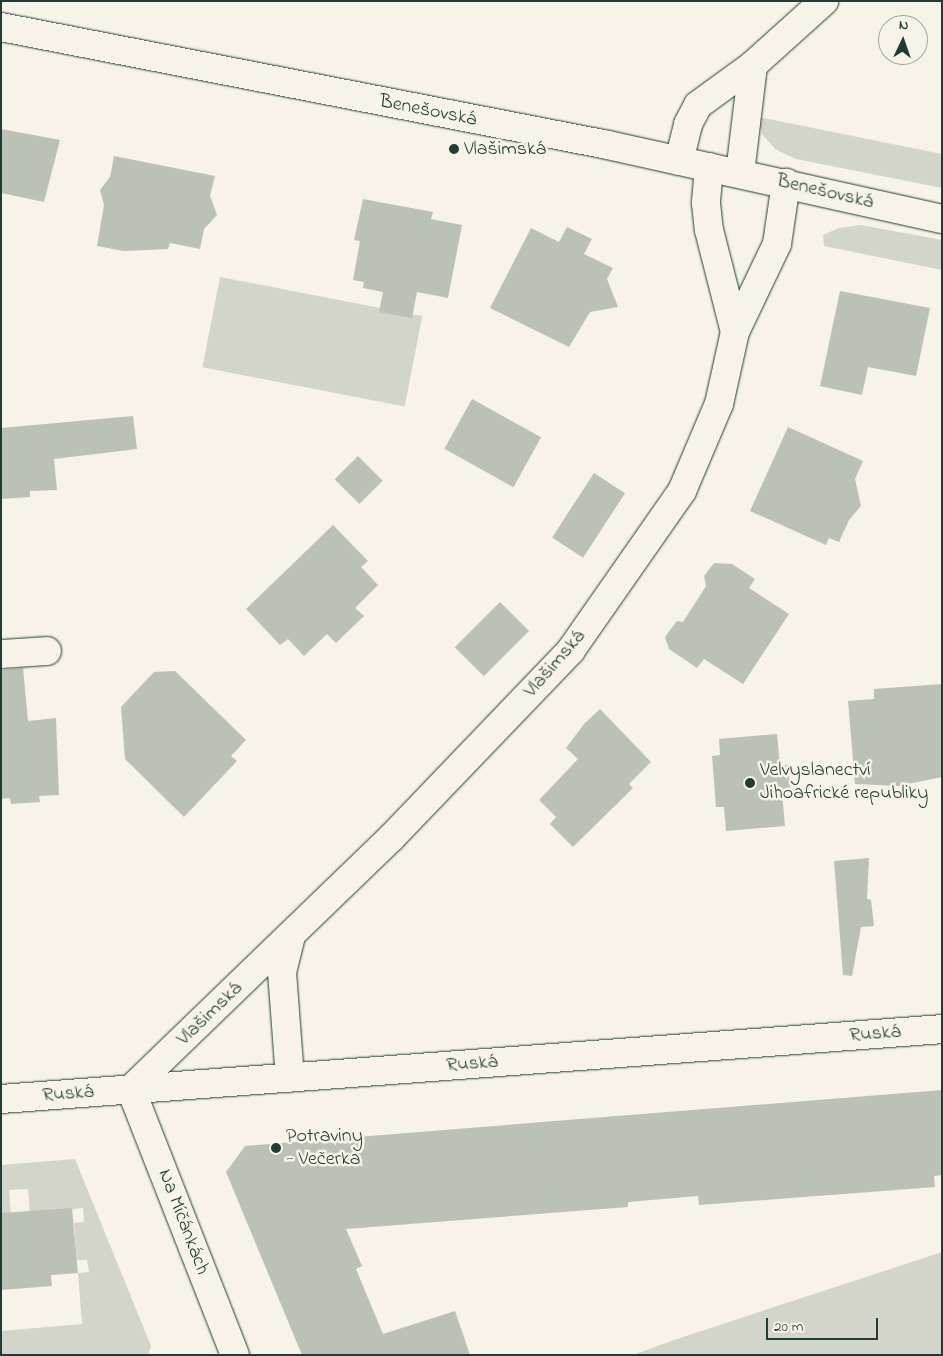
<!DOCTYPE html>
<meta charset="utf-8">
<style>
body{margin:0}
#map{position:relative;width:943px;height:1356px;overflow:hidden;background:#f7f3e8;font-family:"Indie Flower",sans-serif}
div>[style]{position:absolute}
.green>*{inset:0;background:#d3d5ca;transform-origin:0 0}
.building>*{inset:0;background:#bbc1b6;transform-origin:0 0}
.roads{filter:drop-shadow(0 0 1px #1f3d34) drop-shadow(0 0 1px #1f3d34)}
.minor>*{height:28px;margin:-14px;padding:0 14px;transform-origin:14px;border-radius:14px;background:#f7f3e8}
.tertiary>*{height:28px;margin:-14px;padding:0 14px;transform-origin:14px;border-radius:14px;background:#f7f3e8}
.dots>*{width:14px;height:14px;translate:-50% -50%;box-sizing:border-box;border:2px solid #f7f3e8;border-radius:50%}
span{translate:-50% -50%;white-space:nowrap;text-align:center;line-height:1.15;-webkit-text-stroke:5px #f7f3e8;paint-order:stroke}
.street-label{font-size:20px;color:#1f3d34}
.poi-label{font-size:20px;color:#1f3d34}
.left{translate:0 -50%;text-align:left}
.frame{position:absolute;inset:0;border:2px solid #1f3d34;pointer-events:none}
.north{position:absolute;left:878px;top:15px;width:50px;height:50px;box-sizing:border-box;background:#f7f3e8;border:1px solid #a1aaa0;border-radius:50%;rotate:3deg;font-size:14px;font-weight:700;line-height:20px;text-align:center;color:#1f3d34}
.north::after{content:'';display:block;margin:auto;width:18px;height:22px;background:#1f3d34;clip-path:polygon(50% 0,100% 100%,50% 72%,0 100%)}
.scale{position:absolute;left:766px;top:1318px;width:112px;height:22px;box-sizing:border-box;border:2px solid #1f3d34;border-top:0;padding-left:6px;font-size:15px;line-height:18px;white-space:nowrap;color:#1f3d34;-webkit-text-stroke:4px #f7f3e8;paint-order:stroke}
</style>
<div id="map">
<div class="green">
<i style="clip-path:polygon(758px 117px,942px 154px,942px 188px,796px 159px,775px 149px,762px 134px)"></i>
<i style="clip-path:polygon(861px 225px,942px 240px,942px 270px,824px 246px,823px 235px,839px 228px)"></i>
<i style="left:220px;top:277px;width:206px;height:92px;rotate:11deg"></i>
<i style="clip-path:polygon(75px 1159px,151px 1346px,148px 1355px,1px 1355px,1px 1331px,82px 1324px,78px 1273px,89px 1272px,87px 1260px,77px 1260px,74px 1223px,84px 1222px,83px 1208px,30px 1214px,28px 1189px,9px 1190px,11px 1216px,1px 1216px,1px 1165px)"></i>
<i style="clip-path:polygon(942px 1252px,942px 1355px,633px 1355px,674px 1340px)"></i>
</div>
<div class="building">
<i style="clip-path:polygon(1px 129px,60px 140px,44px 202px,1px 193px)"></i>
<i style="clip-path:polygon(114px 156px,215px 176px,210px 196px,217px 215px,204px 229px,200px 249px,170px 243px,168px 249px,124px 251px,97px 246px,104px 205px,100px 190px,110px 177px)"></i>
<i style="clip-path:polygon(363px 199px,433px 212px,431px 219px,462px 225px,448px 298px,417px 292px,412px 318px,379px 312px,383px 292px,363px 288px,364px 282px,353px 280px,360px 241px,354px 240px)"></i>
<i style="clip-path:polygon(567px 227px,592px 239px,584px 254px,613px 268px,607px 279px,618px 307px,590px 312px,569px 347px,490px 308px,531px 228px,559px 242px)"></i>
<i style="clip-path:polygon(840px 291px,930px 308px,916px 376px,868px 367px,862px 395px,820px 386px)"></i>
<i style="left:472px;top:399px;width:79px;height:57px;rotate:29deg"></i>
<i style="clip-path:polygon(133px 416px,137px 449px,54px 459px,57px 490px,30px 491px,30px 497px,1px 499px,1px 428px)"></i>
<i style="clip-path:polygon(788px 427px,863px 461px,855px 479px,861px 506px,849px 520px,839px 542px,829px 538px,826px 545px,750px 511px)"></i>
<i style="left:358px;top:456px;width:35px;height:33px;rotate:45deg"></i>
<i style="left:594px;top:473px;width:37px;height:77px;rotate:33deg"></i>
<i style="clip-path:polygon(333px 525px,368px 561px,361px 567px,378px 585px,355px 608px,364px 616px,336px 643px,327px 634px,304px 656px,288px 639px,280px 645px,246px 609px)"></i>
<i style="clip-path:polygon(714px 563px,732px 564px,755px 579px,749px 588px,789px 614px,743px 684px,704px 659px,697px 668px,669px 649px,665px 637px,677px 621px,683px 622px,706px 586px,704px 576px)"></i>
<i style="left:500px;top:602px;width:41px;height:64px;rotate:45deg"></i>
<i style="clip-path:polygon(23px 668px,28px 721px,56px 718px,59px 795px,39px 796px,40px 802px,11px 804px,10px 798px,1px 799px,1px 670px)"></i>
<i style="clip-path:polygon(175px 671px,246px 740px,231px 756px,237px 761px,184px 817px,125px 759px,121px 707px,154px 672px)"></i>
<i style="clip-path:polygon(942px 684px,942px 777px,898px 786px,855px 784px,848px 701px,874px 699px,874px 689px)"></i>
<i style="clip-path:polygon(600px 709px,651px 762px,629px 784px,633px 788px,573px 847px,550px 824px,556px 817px,539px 800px,578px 759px,566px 748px,584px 724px)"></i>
<i style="clip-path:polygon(777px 734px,780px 765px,788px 765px,791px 793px,782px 794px,785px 826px,726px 831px,724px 807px,716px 807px,712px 756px,720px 755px,719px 739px)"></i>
<i style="clip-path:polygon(869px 858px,867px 899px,871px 900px,874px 926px,861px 927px,852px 976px,843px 975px,834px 861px)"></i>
<i style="clip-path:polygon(942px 1090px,942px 1175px,934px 1176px,935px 1187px,699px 1205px,698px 1196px,628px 1202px,628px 1207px,346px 1229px,362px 1266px,356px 1269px,383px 1334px,455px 1311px,470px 1355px,302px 1355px,226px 1172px,245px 1146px)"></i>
<i style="clip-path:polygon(72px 1208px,78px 1273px,51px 1275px,52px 1286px,1px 1290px,1px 1213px)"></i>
</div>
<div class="roads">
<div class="minor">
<i style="left:679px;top:161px;width:38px;rotate:-76deg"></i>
<i style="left:688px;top:124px;width:21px;rotate:-62deg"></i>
<i style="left:698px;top:105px;width:68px;rotate:-36deg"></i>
<i style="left:753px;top:65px;width:96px;rotate:-42deg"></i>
<i style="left:709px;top:167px;width:36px;rotate:95deg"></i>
<i style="left:706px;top:203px;width:27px;rotate:84deg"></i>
<i style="left:709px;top:230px;width:105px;rotate:75.7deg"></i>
<i style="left:740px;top:173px;width:109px;rotate:-83.1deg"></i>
<i style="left:1px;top:654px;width:46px;rotate:-3.7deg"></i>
<i style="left:290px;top:940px;width:33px;rotate:104deg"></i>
<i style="left:282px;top:972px;width:106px;rotate:85.7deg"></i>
<i style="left:235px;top:1355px;width:286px;rotate:-111.4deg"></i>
<i style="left:131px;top:1089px;width:361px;rotate:-44deg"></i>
<i style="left:391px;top:838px;width:260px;rotate:-46.2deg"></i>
<i style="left:571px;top:650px;width:194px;rotate:-55.1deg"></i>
<i style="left:682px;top:491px;width:95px;rotate:-67deg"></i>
<i style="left:719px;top:404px;width:74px;rotate:-77.5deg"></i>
<i style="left:735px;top:332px;width:98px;rotate:-64.5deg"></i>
<i style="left:777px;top:244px;width:62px;rotate:-81.6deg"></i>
</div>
<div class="tertiary">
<i style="left:1px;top:27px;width:618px;rotate:11deg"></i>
<i style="left:608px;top:145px;width:342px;rotate:12.5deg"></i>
<i style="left:1px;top:1099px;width:944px;rotate:-4.25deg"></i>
</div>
</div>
<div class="dots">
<i style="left:454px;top:149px;background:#1f3d34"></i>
<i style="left:750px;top:783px;background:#1f3d34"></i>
<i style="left:276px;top:1148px;background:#1f3d34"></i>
</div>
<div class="street-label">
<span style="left:428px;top:111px;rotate:11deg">Benešovská</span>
<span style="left:825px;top:192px;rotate:13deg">Benešovská</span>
<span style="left:555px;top:664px;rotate:-49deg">Vlašimská</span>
<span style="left:210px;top:1014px;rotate:-44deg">Vlašimská</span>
<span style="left:875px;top:1034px;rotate:-4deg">Ruská</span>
<span style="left:472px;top:1064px;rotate:-4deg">Ruská</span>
<span style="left:68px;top:1094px;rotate:-4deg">Ruská</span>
<span style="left:183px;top:1222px;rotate:69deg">Na Míčánkách</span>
</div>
<div class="poi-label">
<span class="left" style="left:464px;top:149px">Vlašimská</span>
<span class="left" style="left:760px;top:782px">Velvyslanectví<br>Jihoafrické republiky</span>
<span class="left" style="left:286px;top:1148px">Potraviny<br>- Večerka</span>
</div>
<div class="frame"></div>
<div class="north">N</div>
<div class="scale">20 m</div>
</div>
